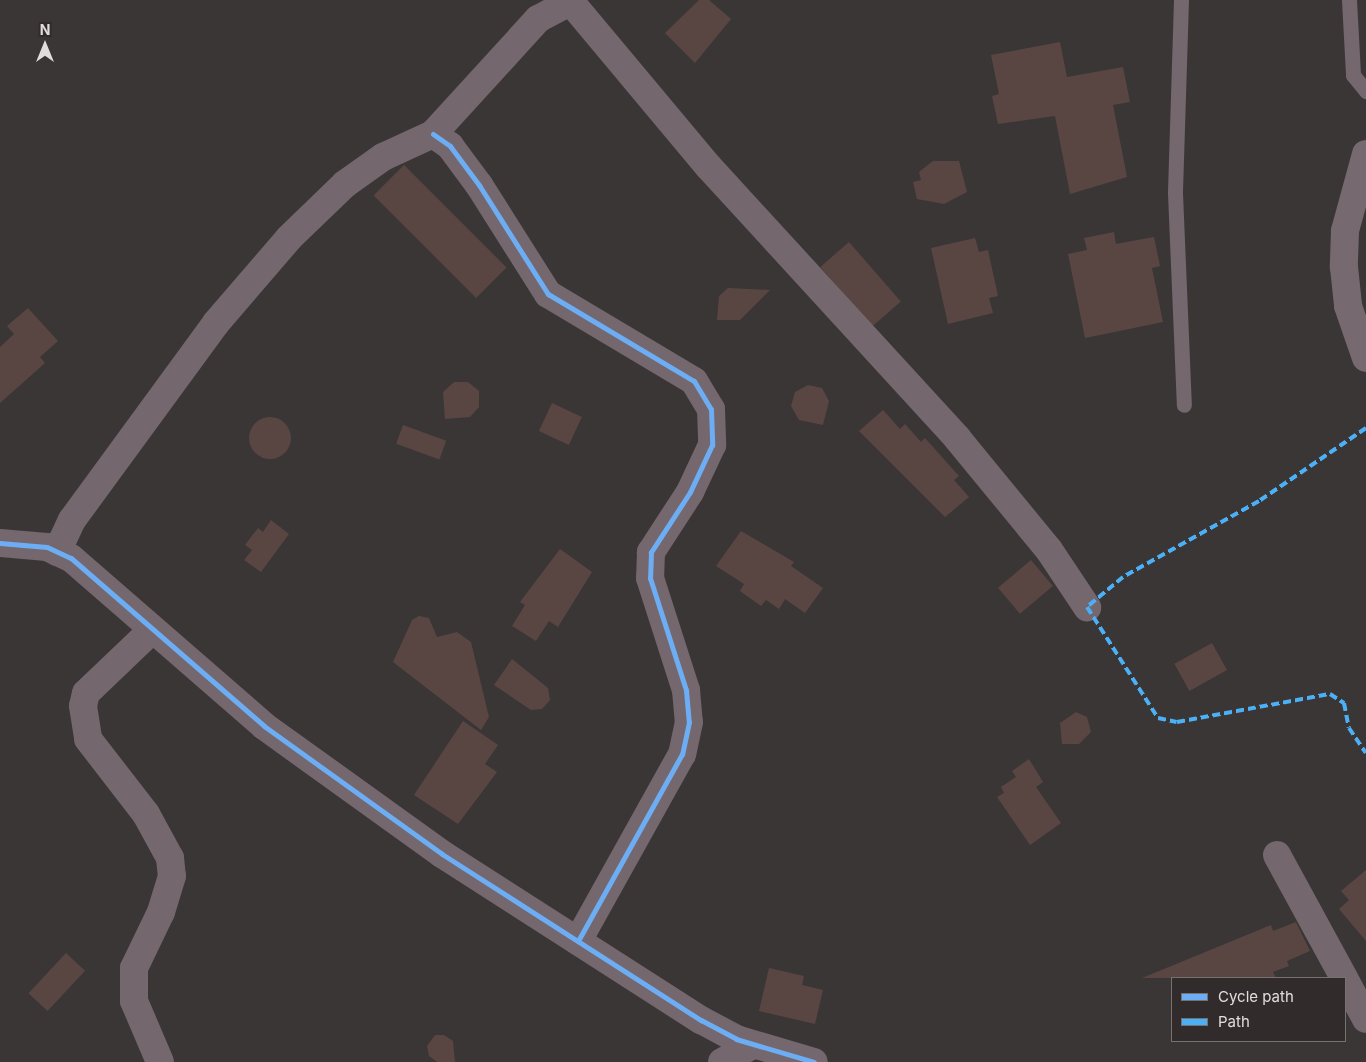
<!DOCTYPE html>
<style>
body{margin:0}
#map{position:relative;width:1366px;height:1062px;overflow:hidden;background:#3a3636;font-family:Inter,sans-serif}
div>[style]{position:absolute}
.building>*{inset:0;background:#594643;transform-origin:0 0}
.round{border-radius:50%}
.service>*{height:15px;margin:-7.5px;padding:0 7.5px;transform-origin:7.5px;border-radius:7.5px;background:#74676d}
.minor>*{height:28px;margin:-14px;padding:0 14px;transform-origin:14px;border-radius:14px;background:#74676d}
.secondary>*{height:28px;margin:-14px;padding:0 14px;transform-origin:14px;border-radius:14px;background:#76696f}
.quiet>*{height:4px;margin-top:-2px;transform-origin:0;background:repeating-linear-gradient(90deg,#4cb0f7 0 8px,transparent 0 12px)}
.cycleway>*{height:5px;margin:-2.5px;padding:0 2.5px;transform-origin:2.5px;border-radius:2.5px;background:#6dadf4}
span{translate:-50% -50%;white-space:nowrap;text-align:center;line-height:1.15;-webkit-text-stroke:4px #312b2b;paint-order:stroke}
.legend{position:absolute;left:1171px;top:977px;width:175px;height:65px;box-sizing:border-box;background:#312b2b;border:1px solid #777272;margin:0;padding:6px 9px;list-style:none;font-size:15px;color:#e1dddd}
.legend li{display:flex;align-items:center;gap:10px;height:25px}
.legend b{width:25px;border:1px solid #777272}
.north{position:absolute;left:20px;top:20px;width:50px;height:50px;-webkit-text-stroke:4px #312b2b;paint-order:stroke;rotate:0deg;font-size:14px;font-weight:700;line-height:20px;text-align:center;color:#e1dddd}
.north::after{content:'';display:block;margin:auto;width:18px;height:22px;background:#e1dddd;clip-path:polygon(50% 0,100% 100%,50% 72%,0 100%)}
</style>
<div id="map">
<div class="building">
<i style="clip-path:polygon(699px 0,709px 0,731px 19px,695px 63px,665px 33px)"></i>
<i style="clip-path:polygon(1060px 42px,1067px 77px,1123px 67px,1130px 102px,1113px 105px,1127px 177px,1070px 194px,1055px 116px,998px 124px,992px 96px,999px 94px,991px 55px)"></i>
<i style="clip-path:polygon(933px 161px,959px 161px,967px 192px,944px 204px,917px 199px,913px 182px,921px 180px,919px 172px)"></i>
<i style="left:404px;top:165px;width:145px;height:43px;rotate:45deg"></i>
<i style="clip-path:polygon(1114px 232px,1116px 244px,1154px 237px,1160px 266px,1152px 268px,1163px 322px,1085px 338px,1068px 254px,1087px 250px,1084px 238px)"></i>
<i style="clip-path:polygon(975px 238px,979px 252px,988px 250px,998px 296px,989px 298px,993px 313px,948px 324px,931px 248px)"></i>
<i style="left:849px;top:242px;width:79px;height:38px;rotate:49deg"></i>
<i style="clip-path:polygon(728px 288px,770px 290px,740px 320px,717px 320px,719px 296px)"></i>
<i style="clip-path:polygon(28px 308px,58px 341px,40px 357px,45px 363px,0 403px,0 347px,14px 334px,7px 326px)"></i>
<i style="clip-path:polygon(454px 382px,468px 382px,479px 391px,479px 407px,470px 417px,445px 419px,443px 392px)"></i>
<i style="clip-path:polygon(808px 385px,822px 388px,829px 401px,823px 425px,799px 420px,791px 406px,795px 392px)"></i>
<i style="left:552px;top:403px;width:33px;height:31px;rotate:25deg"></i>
<i style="clip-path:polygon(883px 410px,900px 429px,905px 424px,921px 442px,925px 438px,959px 476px,954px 480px,969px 497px,945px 517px,859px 431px)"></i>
<i class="round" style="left:249px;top:417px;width:42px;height:42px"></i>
<i style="left:403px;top:425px;width:46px;height:20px;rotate:20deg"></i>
<i style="clip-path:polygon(271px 520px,289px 534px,261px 572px,244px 560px,252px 550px,245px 545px,258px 528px,263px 532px)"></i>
<i style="clip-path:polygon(741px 531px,794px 562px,791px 566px,823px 588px,805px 613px,785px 599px,779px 609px,766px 600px,761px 606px,740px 591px,744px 584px,716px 566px)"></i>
<i style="clip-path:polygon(560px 549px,592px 572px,558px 627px,549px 621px,536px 641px,512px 626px,525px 605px,520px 602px)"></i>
<i style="left:1031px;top:560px;width:34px;height:43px;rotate:50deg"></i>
<i style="clip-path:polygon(419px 616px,429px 618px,437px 637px,457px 632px,471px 642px,489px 717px,481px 730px,393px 662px,412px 620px)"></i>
<i style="left:1212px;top:643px;width:31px;height:43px;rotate:61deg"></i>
<i style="clip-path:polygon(512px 659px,548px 688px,550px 700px,542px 709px,531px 710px,494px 685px)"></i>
<i style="clip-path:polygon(1076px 712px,1087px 717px,1091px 732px,1079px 744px,1062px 744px,1060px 723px)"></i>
<i style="clip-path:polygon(463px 721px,498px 745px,485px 764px,497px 772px,458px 824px,414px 795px)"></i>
<i style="clip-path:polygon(1029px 759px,1043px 782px,1036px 787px,1061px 823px,1030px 845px,997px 797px,1004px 793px,1001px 787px,1016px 777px,1012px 771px)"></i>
<i style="clip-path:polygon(1366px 870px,1366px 941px,1339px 909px,1349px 900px,1341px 891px)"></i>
<i style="clip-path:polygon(1296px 922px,1310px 951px,1287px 961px,1289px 966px,1273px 972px,1276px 978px,1142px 978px,1271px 925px,1273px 931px)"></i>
<i style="left:66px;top:953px;width:26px;height:55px;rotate:43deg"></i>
<i style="clip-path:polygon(769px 968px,804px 976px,802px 985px,823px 990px,815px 1024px,759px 1011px)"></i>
<i style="clip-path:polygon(435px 1035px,444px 1035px,453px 1041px,455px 1062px,437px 1062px,429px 1056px,427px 1046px)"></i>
</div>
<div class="service">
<i style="left:1181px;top:0;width:193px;rotate:91.8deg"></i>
<i style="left:1175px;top:193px;width:212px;rotate:87.6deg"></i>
<i style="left:1349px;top:0;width:75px;rotate:86.9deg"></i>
<i style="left:1353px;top:75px;width:21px;rotate:51deg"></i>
</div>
<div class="minor">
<i style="left:570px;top:1px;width:215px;rotate:50.1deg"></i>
<i style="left:708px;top:166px;width:369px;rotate:47.5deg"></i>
<i style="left:957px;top:438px;width:145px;rotate:50.6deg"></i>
<i style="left:1049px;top:550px;width:69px;rotate:56.3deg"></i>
<i style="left:433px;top:134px;width:21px;rotate:35deg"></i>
<i style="left:450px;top:146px;width:49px;rotate:53.4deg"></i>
<i style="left:479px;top:185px;width:129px;rotate:57.7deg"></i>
<i style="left:548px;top:294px;width:170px;rotate:30.8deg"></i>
<i style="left:694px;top:381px;width:33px;rotate:59deg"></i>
<i style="left:711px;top:409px;width:36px;rotate:88deg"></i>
<i style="left:712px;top:445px;width:52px;rotate:115.1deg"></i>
<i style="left:690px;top:492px;width:72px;rotate:123deg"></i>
<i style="left:651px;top:552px;width:26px;rotate:92deg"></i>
<i style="left:650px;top:578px;width:118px;rotate:72.2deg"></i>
<i style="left:686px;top:690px;width:32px;rotate:85deg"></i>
<i style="left:689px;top:722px;width:33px;rotate:102deg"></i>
<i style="left:682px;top:754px;width:214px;rotate:119.1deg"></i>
<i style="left:0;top:543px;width:47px;rotate:4.9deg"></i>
<i style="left:47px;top:547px;width:26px;rotate:25deg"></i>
<i style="left:71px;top:558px;width:256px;rotate:41deg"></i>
<i style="left:264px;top:726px;width:219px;rotate:35.7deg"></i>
<i style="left:442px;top:854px;width:308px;rotate:32.7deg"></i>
<i style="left:701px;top:1020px;width:40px;rotate:28deg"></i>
<i style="left:736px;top:1039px;width:81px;rotate:16.4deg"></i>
<i style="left:57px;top:552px;width:35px;rotate:-65deg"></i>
<i style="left:72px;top:520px;width:244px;rotate:-53.8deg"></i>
<i style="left:216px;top:323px;width:112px;rotate:-49.3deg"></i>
<i style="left:289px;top:238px;width:78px;rotate:-44deg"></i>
<i style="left:345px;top:184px;width:47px;rotate:-35.4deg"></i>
<i style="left:383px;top:157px;width:55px;rotate:-24.7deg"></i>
<i style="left:433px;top:134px;width:156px;rotate:-47.6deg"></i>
<i style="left:538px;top:19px;width:40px;rotate:-28deg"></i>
<i style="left:152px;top:630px;width:91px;rotate:136.3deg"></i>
<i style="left:86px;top:693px;width:13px;rotate:103deg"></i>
<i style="left:83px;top:706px;width:33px;rotate:81deg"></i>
<i style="left:88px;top:739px;width:95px;rotate:52.3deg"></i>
<i style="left:146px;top:814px;width:50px;rotate:61.4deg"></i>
<i style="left:170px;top:858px;width:18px;rotate:84deg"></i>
<i style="left:172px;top:876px;width:38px;rotate:107deg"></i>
<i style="left:161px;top:912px;width:62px;rotate:115.7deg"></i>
<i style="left:134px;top:968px;width:33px;rotate:90deg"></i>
<i style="left:134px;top:1001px;width:66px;rotate:66.9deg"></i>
<i style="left:1277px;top:855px;width:140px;rotate:61.4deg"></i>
<i style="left:1345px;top:980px;width:44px;rotate:61.7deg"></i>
<i style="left:722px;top:1062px;width:35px;rotate:-29deg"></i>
</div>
<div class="secondary">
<i style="left:1366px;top:154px;width:80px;rotate:105.3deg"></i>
<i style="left:1345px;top:231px;width:36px;rotate:92deg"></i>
<i style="left:1344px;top:267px;width:39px;rotate:84deg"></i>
<i style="left:1348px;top:306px;width:55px;rotate:70.9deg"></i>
</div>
<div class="quiet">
<i style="left:1366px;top:428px;width:130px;rotate:145.7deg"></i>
<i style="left:1259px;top:501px;width:156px;rotate:150.8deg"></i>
<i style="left:1123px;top:577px;width:47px;rotate:140.2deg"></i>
<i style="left:1087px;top:607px;width:132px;rotate:57.4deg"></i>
<i style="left:1158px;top:718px;width:19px;rotate:12deg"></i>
<i style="left:1177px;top:722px;width:156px;rotate:-10.4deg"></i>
<i style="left:1330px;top:694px;width:17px;rotate:33deg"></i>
<i style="left:1344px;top:703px;width:25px;rotate:79deg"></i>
<i style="left:1349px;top:728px;width:30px;rotate:56deg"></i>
</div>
<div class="cycleway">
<i style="left:433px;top:134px;width:21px;rotate:35deg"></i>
<i style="left:450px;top:146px;width:49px;rotate:53.4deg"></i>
<i style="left:479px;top:185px;width:129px;rotate:57.7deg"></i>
<i style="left:548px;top:294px;width:170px;rotate:30.8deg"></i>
<i style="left:694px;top:381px;width:33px;rotate:59deg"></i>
<i style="left:711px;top:409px;width:36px;rotate:88deg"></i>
<i style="left:712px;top:445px;width:52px;rotate:115.1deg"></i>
<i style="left:690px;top:492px;width:72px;rotate:123deg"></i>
<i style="left:651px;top:552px;width:26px;rotate:92deg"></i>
<i style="left:650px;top:578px;width:118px;rotate:72.2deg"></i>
<i style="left:686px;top:690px;width:32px;rotate:85deg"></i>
<i style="left:689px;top:722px;width:33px;rotate:102deg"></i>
<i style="left:682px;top:754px;width:214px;rotate:119.1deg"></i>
<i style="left:0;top:543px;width:47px;rotate:4.9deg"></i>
<i style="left:47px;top:547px;width:26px;rotate:25deg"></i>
<i style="left:71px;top:558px;width:256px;rotate:41deg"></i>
<i style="left:264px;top:726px;width:219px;rotate:35.7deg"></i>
<i style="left:442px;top:854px;width:308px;rotate:32.7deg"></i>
<i style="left:701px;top:1020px;width:40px;rotate:28deg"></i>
<i style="left:736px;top:1039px;width:81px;rotate:16.4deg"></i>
</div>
<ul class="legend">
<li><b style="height:6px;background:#6dadf4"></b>Cycle path</li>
<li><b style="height:6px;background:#4cb0f7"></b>Path</li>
</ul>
<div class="north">N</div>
</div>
